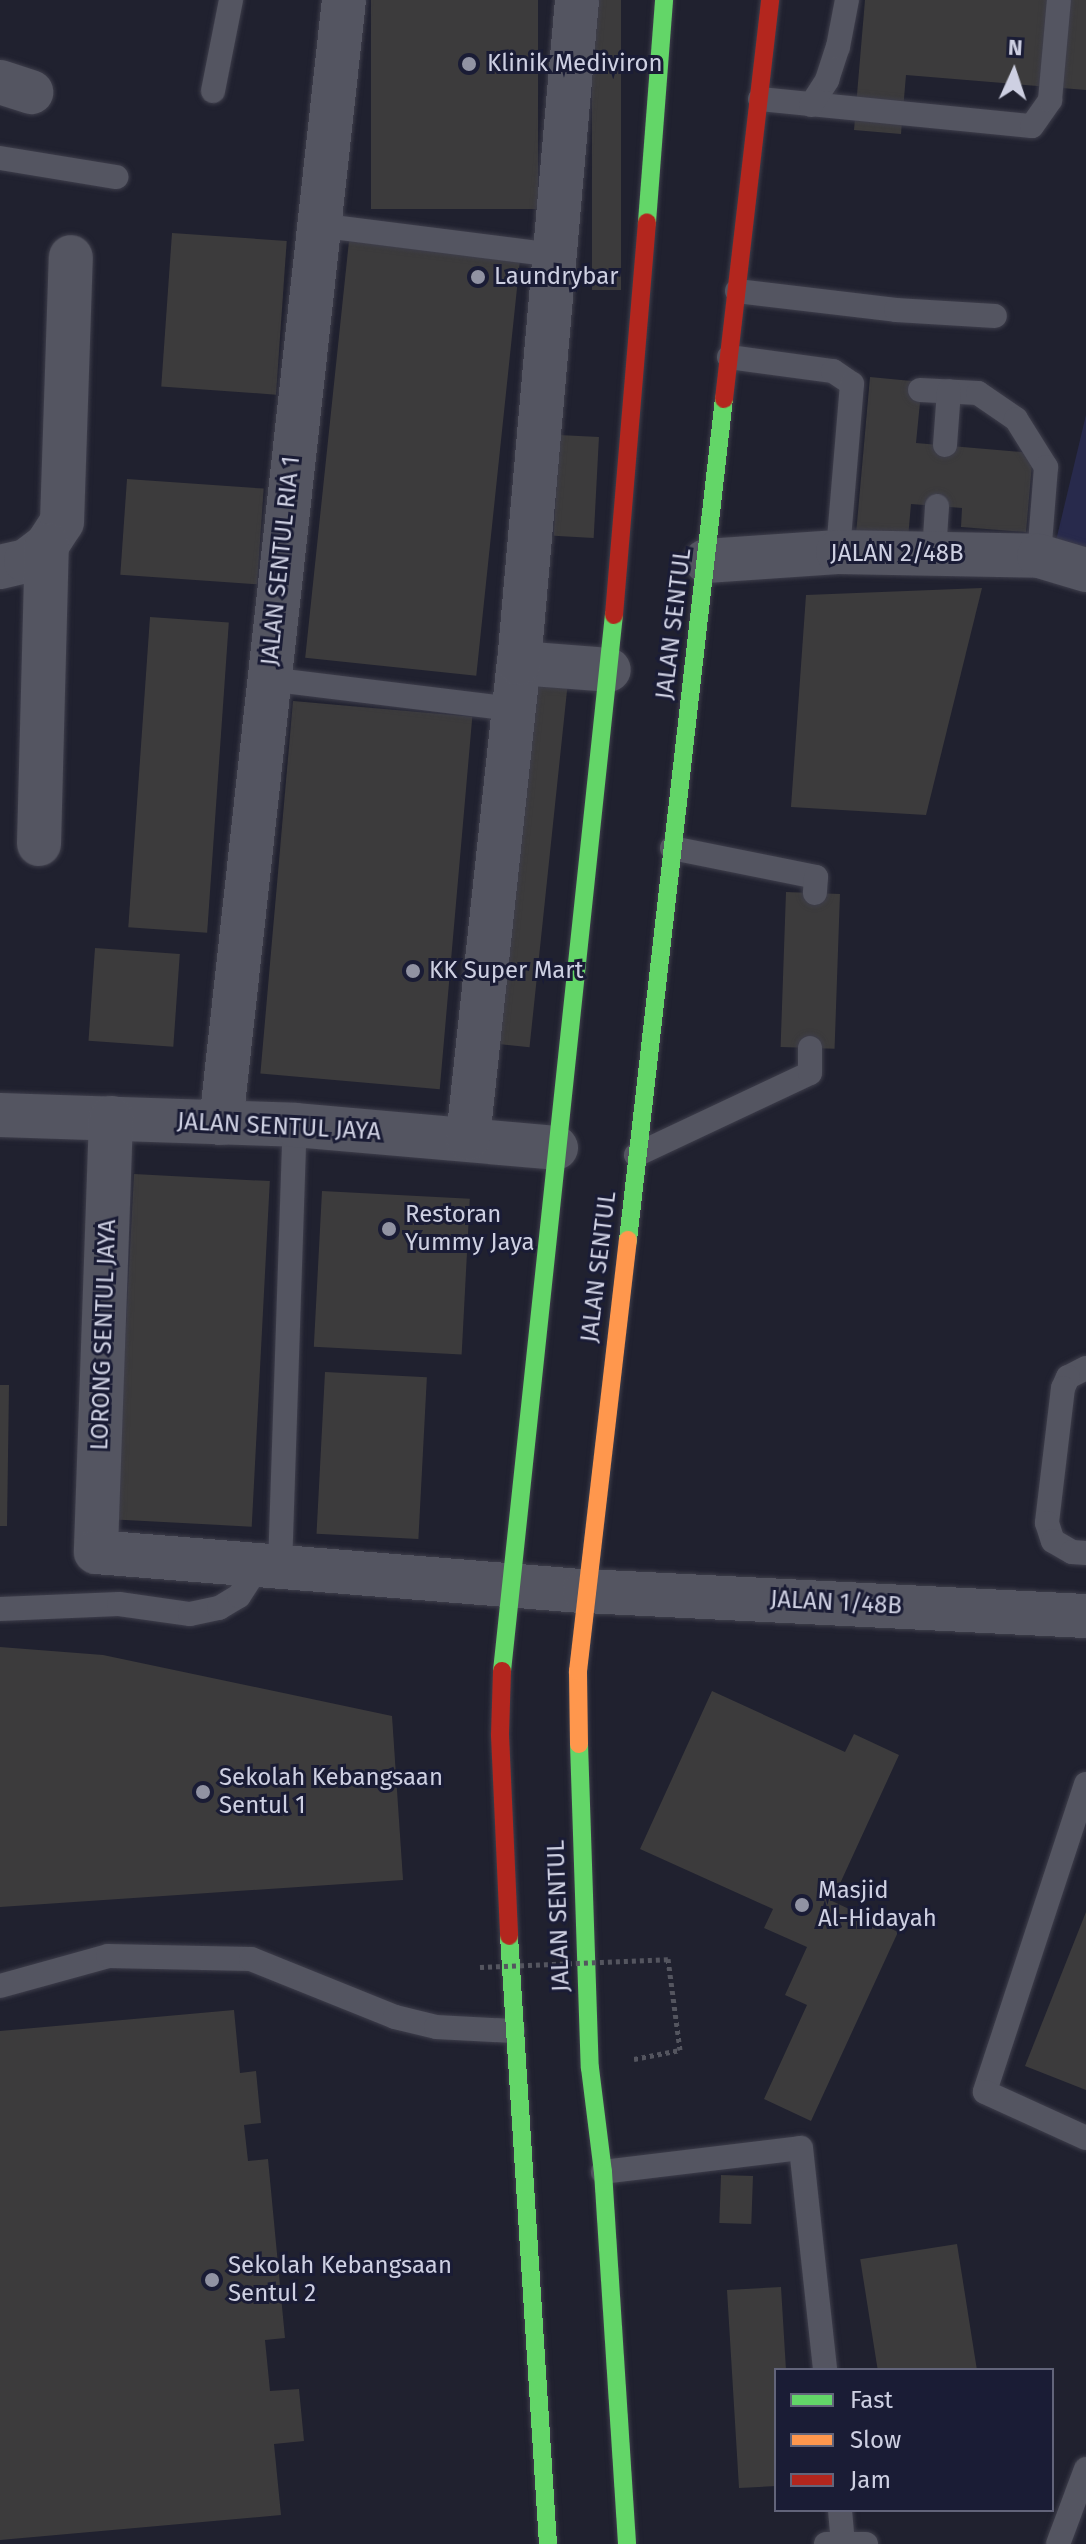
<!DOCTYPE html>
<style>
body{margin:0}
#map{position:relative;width:1086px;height:2544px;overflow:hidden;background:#20212f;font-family:"Fira Sans",sans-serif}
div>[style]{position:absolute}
.green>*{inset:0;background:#282a4c}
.building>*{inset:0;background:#3c3b3c;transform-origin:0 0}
.path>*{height:5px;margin-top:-2.5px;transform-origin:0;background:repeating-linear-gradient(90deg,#54555f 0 4px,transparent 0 8px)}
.roads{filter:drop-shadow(0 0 2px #3e3e4b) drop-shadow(0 0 2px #3e3e4b)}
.lane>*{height:24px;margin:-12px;padding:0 12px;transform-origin:12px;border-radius:12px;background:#545561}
.street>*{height:44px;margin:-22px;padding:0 22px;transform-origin:22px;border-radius:22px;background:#545561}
.fast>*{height:18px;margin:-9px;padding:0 9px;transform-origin:9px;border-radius:9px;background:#63d668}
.slow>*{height:18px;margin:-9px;padding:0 9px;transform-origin:9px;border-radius:9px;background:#ff974d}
.jam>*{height:18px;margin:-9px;padding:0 9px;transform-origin:9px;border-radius:9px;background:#b3261e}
.path-bridge>*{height:5px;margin-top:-2.5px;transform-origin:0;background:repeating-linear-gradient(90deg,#54555f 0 4px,transparent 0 8px)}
.dots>*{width:22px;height:22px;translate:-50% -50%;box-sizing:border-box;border:4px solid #1a1c35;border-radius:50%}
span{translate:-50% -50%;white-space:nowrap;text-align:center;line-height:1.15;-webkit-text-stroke:6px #1a1c35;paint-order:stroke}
.poi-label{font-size:24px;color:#ced0e2}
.left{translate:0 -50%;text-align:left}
.street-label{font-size:24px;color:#ced0e2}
.legend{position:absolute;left:774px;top:2368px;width:280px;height:144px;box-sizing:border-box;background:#1a1c35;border:2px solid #62647a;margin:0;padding:10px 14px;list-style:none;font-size:24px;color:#ced0e2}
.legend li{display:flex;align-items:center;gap:16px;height:40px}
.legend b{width:40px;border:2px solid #62647a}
.north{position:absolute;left:974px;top:32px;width:80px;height:80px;-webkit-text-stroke:6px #1a1c35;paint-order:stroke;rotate:3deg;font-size:22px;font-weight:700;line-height:32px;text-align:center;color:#ced0e2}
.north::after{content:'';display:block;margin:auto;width:28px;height:36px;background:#ced0e2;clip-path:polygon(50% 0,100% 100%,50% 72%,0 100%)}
</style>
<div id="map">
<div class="green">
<i style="clip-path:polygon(1086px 415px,1086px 556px,1055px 545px)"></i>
</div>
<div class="building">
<i style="left:371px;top:0;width:167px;height:209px"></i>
<i style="left:592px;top:0;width:29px;height:290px"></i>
<i style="clip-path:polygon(865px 0,1086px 0,1086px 90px,906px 75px,901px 134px,854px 130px)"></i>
<i style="left:172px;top:233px;width:115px;height:154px;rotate:4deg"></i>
<i style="left:349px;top:241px;width:172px;height:419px;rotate:6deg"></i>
<i style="clip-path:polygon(870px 377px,922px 382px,916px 443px,1033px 453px,1026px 532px,961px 527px,962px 508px,911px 504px,907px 550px,855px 545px)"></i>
<i style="left:559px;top:435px;width:40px;height:101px;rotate:3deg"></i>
<i style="left:127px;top:479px;width:137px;height:96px;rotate:4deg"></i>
<i style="clip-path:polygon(982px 588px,926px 815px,791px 807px,806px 595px)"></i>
<i style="left:150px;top:617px;width:79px;height:311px;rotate:4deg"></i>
<i style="left:527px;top:679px;width:41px;height:366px;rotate:6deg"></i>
<i style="left:293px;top:701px;width:180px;height:374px;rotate:5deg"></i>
<i style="left:786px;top:892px;width:54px;height:155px;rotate:2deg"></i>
<i style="left:95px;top:948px;width:85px;height:93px;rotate:4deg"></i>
<i style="left:134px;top:1174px;width:136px;height:346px;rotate:3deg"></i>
<i style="left:322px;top:1191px;width:148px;height:156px;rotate:3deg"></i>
<i style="left:325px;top:1372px;width:102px;height:162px;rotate:3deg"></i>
<i style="clip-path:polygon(0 1385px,9px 1385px,7px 1526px,0 1526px)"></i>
<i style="clip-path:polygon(0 1647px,103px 1655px,392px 1716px,403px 1880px,0 1907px)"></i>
<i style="clip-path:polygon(712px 1691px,845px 1752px,854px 1734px,899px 1755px,832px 1901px,898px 1932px,811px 2121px,764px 2099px,807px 2005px,785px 1995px,807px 1947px,764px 1928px,773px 1909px,640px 1849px)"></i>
<i style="clip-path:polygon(1086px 1912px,1086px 2090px,1025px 2066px)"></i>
<i style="clip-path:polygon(234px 2010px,240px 2073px,256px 2071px,261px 2123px,244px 2125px,248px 2161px,268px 2159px,285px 2338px,265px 2340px,270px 2391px,299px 2389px,304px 2441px,274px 2444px,281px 2515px,0 2540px,0 2031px)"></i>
<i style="left:721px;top:2175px;width:32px;height:48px;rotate:2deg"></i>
<i style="left:957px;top:2244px;width:127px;height:98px;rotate:81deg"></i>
<i style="clip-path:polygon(781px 2287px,786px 2370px,776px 2370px,776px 2486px,739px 2488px,727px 2290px)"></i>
</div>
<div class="path">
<i style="left:634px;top:2059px;width:47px;rotate:-11.1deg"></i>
<i style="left:680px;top:2050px;width:92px;rotate:-97.5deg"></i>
</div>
<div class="roads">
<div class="lane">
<i style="left:213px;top:91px;width:93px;rotate:-78.8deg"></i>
<i style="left:760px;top:99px;width:273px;rotate:5.7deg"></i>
<i style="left:1032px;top:126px;width:32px;rotate:-55deg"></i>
<i style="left:1050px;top:100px;width:100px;rotate:-84.9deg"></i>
<i style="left:811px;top:105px;width:30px;rotate:-57deg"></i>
<i style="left:827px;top:80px;width:35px;rotate:-72deg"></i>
<i style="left:838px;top:47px;width:48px;rotate:-79.2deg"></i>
<i style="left:0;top:158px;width:118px;rotate:9.3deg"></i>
<i style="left:317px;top:225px;width:240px;rotate:7.2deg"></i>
<i style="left:737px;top:291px;width:160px;rotate:6.8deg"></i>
<i style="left:896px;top:310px;width:99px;rotate:3.5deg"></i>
<i style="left:729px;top:357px;width:105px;rotate:7.7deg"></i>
<i style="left:833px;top:371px;width:23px;rotate:34deg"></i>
<i style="left:852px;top:384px;width:169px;rotate:94.8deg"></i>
<i style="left:920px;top:390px;width:58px;rotate:3deg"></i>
<i style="left:978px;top:393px;width:46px;rotate:34.4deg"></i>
<i style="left:1016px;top:419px;width:57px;rotate:58deg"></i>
<i style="left:1046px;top:467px;width:89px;rotate:94.5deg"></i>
<i style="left:945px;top:445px;width:54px;rotate:-85.8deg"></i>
<i style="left:934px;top:554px;width:48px;rotate:-86.4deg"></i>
<i style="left:268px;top:679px;width:248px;rotate:7deg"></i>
<i style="left:672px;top:848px;width:147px;rotate:11.4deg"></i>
<i style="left:816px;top:877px;width:16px;rotate:94deg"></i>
<i style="left:636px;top:1155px;width:192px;rotate:-25.2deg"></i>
<i style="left:810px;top:1073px;width:25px;rotate:-90deg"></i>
<i style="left:1086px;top:1368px;width:20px;rotate:153deg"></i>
<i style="left:1068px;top:1377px;width:12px;rotate:114deg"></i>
<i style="left:1063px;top:1388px;width:136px;rotate:96.8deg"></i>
<i style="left:1047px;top:1523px;width:19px;rotate:72deg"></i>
<i style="left:1053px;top:1541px;width:22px;rotate:30deg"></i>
<i style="left:1072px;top:1552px;width:14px;rotate:4deg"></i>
<i style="left:280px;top:1567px;width:442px;rotate:-88.1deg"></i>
<i style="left:0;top:1609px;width:119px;rotate:-2.4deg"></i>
<i style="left:119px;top:1604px;width:72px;rotate:8deg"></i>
<i style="left:190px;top:1614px;width:30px;rotate:-12deg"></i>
<i style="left:219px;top:1608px;width:23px;rotate:-31deg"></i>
<i style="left:239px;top:1596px;width:37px;rotate:-57deg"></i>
<i style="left:1086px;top:1784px;width:324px;rotate:108.2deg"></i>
<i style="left:985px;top:2092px;width:111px;rotate:24.5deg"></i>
<i style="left:0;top:1986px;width:112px;rotate:-15.5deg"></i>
<i style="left:108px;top:1956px;width:143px;rotate:1.2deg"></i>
<i style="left:251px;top:1959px;width:155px;rotate:21.9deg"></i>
<i style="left:395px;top:2017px;width:42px;rotate:13.7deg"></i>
<i style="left:436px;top:2027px;width:77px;rotate:3deg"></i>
<i style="left:603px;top:2172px;width:199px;rotate:-6.9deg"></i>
<i style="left:801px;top:2148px;width:223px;rotate:83.8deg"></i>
<i style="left:840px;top:2510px;width:33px;rotate:85deg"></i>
<i style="left:826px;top:2544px;width:40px"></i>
<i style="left:1058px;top:2544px;width:80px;rotate:-69.5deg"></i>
</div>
<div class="street">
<i style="left:0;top:82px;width:33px;rotate:18deg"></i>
<i style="left:706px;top:561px;width:132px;rotate:-3.9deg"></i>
<i style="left:838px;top:552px;width:201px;rotate:1.1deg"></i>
<i style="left:1039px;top:556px;width:49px;rotate:16.6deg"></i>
<i style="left:0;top:567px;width:27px;rotate:-13deg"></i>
<i style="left:26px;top:561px;width:26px;rotate:-37deg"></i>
<i style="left:47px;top:545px;width:27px;rotate:-57deg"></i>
<i style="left:62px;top:522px;width:265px;rotate:-88.1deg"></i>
<i style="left:519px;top:663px;width:90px;rotate:4.4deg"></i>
<i style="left:39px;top:844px;width:299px;rotate:-88.5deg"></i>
<i style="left:0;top:1115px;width:295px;rotate:1.9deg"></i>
<i style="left:295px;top:1125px;width:262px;rotate:5deg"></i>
<i style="left:111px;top:1118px;width:434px;rotate:92deg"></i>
<i style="left:96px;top:1552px;width:491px;rotate:4.6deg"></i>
<i style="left:585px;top:1591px;width:502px;rotate:2.86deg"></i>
<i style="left:221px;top:1123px;width:1130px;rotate:-83.75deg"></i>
<i style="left:468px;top:1138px;width:478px;rotate:-83.9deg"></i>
<i style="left:519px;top:663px;width:666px;rotate:-85deg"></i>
</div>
<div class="fast">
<i style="left:647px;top:222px;width:223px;rotate:-85.6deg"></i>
<i style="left:628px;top:1240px;width:846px;rotate:-83.49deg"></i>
<i style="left:502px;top:1671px;width:1062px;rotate:-83.95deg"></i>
<i style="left:579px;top:1744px;width:324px;rotate:88.1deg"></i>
<i style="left:590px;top:2068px;width:105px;rotate:82.9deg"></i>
<i style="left:603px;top:2172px;width:373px;rotate:86.3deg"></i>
<i style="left:509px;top:1936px;width:609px;rotate:86.33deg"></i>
</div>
<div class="slow">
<i style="left:579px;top:1744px;width:73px;rotate:-90.8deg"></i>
<i style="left:578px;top:1671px;width:434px;rotate:-83.4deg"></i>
</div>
<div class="jam">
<i style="left:724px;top:399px;width:402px;rotate:-83.4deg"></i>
<i style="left:614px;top:615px;width:394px;rotate:-85.2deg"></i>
<i style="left:502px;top:1671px;width:64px;rotate:91.8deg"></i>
<i style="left:500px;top:1735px;width:201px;rotate:87.4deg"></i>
</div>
</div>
<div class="path-bridge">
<i style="left:480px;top:1967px;width:188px;rotate:-2.4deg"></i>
</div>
<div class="dots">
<i style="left:469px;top:64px;background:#9193a3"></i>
<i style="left:478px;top:277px;background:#9193a3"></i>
<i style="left:413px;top:971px;background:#9193a3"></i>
<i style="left:389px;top:1229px;background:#9193a3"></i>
<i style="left:203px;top:1792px;background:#9193a3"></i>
<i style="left:802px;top:1905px;background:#9193a3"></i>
<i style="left:212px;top:2280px;background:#9193a3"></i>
</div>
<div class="poi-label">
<span class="left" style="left:487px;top:64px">Klinik Mediviron</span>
<span class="left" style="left:494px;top:277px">Laundrybar</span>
<span class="left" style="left:429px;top:971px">KK Super Mart</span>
<span class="left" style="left:405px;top:1229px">Restoran<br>Yummy Jaya</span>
<span class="left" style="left:219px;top:1792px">Sekolah Kebangsaan<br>Sentul 1</span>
<span class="left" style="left:818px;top:1905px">Masjid<br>Al-Hidayah</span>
<span class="left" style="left:228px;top:2280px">Sekolah Kebangsaan<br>Sentul 2</span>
</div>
<div class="street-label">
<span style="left:897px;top:554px">JALAN 2/48B</span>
<span style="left:281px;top:561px;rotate:-84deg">JALAN SENTUL RIA 1</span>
<span style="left:674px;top:624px;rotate:-83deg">JALAN SENTUL</span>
<span style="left:279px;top:1127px;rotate:3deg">JALAN SENTUL JAYA</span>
<span style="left:599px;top:1267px;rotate:-83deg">JALAN SENTUL</span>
<span style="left:104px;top:1335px;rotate:-88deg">LORONG SENTUL JAYA</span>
<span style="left:836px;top:1603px;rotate:3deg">JALAN 1/48B</span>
<span style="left:559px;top:1916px;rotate:-92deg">JALAN SENTUL</span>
</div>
<ul class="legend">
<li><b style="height:10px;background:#63d668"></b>Fast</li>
<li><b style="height:10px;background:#ff974d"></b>Slow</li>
<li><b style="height:10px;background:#b3261e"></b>Jam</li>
</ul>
<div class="north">N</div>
</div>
